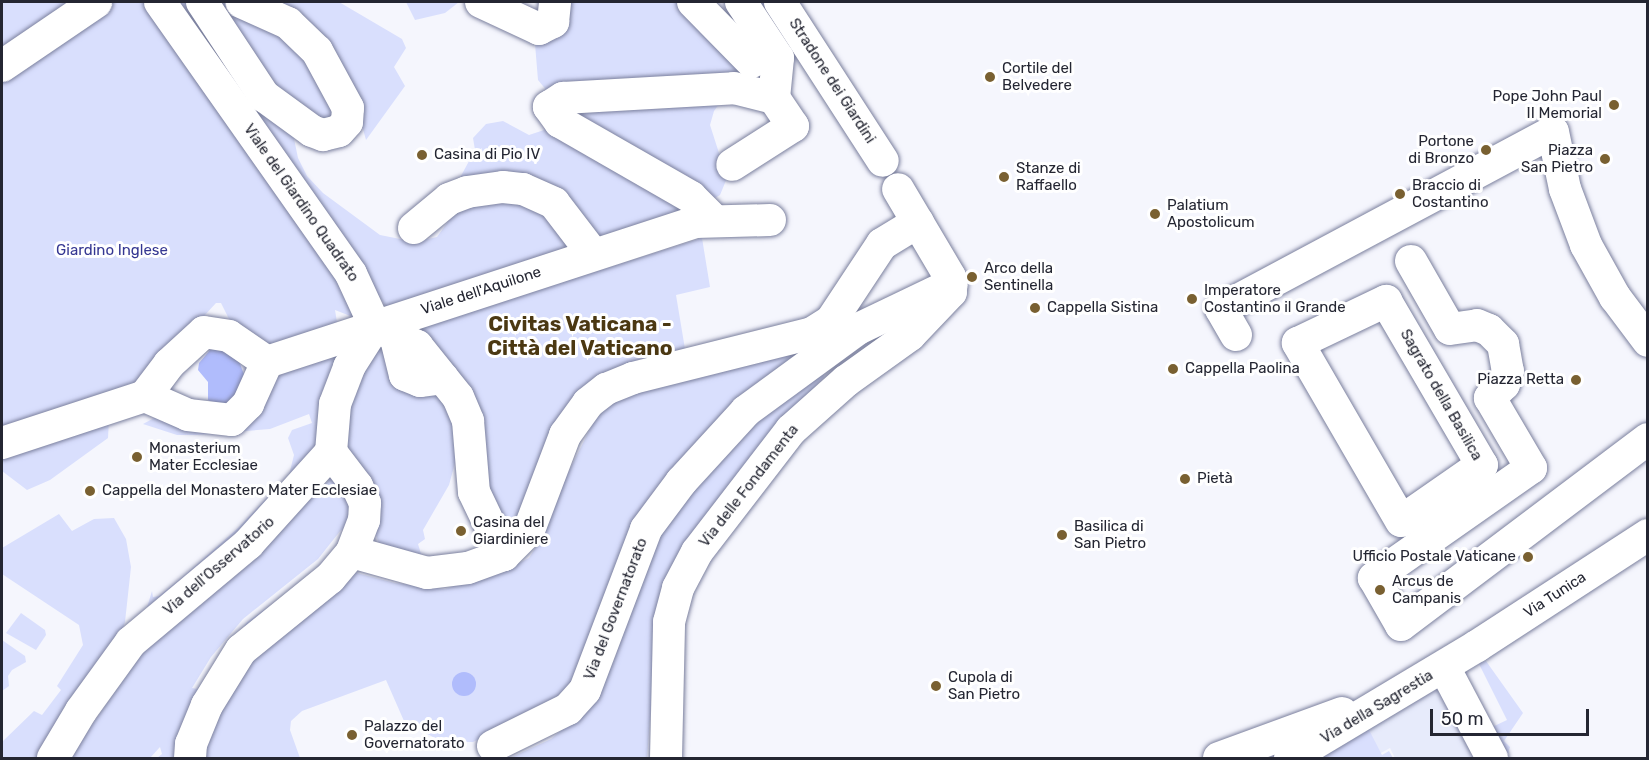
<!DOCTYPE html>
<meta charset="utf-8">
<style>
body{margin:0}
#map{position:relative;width:1649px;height:760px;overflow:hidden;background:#f5f6fd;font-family:Rubik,sans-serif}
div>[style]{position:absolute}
.built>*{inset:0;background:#e7ebfb}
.green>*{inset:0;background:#d9dffd}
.water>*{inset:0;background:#b0bcfc}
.round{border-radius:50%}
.roads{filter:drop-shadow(0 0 2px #7a7f9d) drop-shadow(0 0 2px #7a7f9d)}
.minor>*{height:32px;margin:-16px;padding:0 16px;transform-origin:16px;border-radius:16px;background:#fff}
.dots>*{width:16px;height:16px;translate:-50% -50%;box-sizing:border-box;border:3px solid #fff;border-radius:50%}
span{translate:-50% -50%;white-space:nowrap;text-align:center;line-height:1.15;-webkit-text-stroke:6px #fff;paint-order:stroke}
.poi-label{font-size:15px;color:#242632}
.left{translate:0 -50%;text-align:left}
.right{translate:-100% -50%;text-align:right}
.street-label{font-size:15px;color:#242632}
.park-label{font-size:15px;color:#353792}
.district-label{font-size:21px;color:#4b3812;font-weight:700}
.frame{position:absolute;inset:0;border:3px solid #242632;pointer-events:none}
.scale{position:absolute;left:1430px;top:709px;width:159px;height:27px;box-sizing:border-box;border:3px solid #242632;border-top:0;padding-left:8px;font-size:18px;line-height:21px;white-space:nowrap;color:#242632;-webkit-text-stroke:4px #fff;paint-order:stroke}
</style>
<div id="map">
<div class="built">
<i style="clip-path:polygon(1444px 683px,1483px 758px,1395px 758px,1390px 748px,1379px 754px,1365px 728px)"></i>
</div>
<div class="green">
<i style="clip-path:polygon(2px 2px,146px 2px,343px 276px,353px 317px,335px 310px,338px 328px,273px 349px,235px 331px,221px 303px,216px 303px,109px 419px,108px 438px,50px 480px,27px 490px,2px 471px)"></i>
<i style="clip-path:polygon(175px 2px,185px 2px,292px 129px,298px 158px,307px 176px,323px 193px,380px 235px,415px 242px,437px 237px,462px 202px,508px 196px,561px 222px,570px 252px,389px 311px)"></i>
<i style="clip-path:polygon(274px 2px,339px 2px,402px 39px,406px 48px,394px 67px,405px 86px,366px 140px,357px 107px)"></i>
<i style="clip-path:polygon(406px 2px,459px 2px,445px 13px,415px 20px)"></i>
<i style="clip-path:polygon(560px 2px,679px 2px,745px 71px,739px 78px,548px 92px,538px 80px,535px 44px,538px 36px,568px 29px,570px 14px,562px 13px)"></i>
<i style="clip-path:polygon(218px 7px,246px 14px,293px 38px,337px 112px,325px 123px,271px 91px)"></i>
<i style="clip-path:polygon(726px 95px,714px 111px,710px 125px,727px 178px,720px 195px,708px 202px,564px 107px)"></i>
<i style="clip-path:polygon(503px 121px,529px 135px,544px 130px,549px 121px,691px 213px,601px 243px,572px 208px,455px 187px,475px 150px,473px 138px,486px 124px)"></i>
<i style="clip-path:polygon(702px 238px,710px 287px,676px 295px,685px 349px,626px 367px,507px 534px,411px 330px)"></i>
<i style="clip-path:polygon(385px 337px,452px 409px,458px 452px,449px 485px,423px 530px,425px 539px,418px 544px,422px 557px,379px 544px,346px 444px,343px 424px,374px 341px)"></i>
<i style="clip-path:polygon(345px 348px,319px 420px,315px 450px,258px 523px,145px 614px,152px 591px,153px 597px,159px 596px,184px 576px,238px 528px,289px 475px,294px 455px,288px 438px,292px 430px,312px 423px,309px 414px,270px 429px,196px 435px,177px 435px,143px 424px,156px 417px,199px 428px,274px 376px)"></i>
<i style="clip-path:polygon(782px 354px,796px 356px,639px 517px,567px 690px,557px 702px,473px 742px,442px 742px,404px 721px,386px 680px,302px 711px,291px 721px,290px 730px,300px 758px,198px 758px,208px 719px,258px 642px,349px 571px,395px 583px,445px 589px,513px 566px,529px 558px,542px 537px,553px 503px,594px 421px,608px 405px,624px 397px)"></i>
<i style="clip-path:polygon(821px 368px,824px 377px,769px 437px,657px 627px,647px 758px,510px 758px,551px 739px,582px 713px,604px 683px,616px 655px,644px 555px,663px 521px,769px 407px)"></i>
<i style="clip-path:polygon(332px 477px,350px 496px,349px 529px,341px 530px,318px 559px,243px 619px,211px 657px,192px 688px,197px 689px,207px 677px,247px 622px,295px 588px,181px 758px,157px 758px,162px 754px,160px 747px,150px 758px,69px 758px,153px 637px,233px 578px)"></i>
<i style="clip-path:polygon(59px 514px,72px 531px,94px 519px,114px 518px,126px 539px,131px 567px,125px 622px,119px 639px,40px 758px,2px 758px,2px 742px,34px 711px,42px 715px,61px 690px,57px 686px,83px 645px,79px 625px,2px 574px,2px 548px)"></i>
<i style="clip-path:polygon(21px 613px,45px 630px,46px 635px,36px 650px,6px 633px)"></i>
<i style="clip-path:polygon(2px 640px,25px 656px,26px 662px,12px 670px,8px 676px,9px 686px,2px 691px)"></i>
<i style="clip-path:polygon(1486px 661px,1523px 713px,1504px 741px,1510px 747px,1508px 754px,1502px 754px,1488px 729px,1507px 720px,1478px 662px)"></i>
<i style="clip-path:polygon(1368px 728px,1382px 755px,1389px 751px,1393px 758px,1312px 758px)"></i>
</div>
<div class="water">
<i style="clip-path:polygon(216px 343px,239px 361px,245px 377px,238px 402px,217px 405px,208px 400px,208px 382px,198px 370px,199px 363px)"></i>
<i class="round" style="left:452px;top:672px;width:24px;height:24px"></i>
</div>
<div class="roads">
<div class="minor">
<i style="left:160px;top:2px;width:332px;rotate:54.9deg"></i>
<i style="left:351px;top:274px;width:57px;rotate:65.2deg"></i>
<i style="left:202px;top:2px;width:113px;rotate:56.6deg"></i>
<i style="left:264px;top:96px;width:59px;rotate:36.1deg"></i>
<i style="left:312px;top:131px;width:12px;rotate:20deg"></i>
<i style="left:323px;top:135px;width:16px;rotate:-14deg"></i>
<i style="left:339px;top:131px;width:12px;rotate:-48deg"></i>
<i style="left:347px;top:122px;width:14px;rotate:-86deg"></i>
<i style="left:348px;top:108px;width:65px;rotate:-118.5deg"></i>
<i style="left:317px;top:51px;width:40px;rotate:-136deg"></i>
<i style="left:288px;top:23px;width:51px;rotate:-155.9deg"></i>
<i style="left:481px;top:2px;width:64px;rotate:25deg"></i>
<i style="left:539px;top:29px;width:16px;rotate:-27deg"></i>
<i style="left:553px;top:22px;width:20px;rotate:-84deg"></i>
<i style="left:693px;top:2px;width:84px;rotate:45.5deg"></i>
<i style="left:741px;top:2px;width:67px;rotate:56.5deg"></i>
<i style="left:778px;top:58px;width:40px;rotate:95.7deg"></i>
<i style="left:780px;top:2px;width:189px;rotate:57.1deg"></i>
<i style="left:2px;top:66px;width:114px;rotate:-34.2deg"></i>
<i style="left:715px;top:221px;width:34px;rotate:-135deg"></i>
<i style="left:691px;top:197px;width:151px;rotate:-150.2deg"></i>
<i style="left:560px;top:122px;width:19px;rotate:-126deg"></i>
<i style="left:549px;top:107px;width:17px;rotate:-33deg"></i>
<i style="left:563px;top:98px;width:171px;rotate:-3.3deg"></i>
<i style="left:734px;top:88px;width:41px;rotate:14deg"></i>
<i style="left:774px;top:98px;width:34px;rotate:56deg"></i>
<i style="left:793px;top:126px;width:72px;rotate:147.4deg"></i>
<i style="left:414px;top:228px;width:45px;rotate:-39.6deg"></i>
<i style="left:449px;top:199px;width:19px;rotate:-21deg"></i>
<i style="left:467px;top:192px;width:36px;rotate:-8deg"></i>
<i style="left:503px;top:187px;width:20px;rotate:6deg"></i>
<i style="left:523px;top:189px;width:34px;rotate:24deg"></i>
<i style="left:554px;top:203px;width:64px;rotate:52.6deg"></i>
<i style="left:1411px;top:261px;width:78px;rotate:60.2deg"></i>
<i style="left:1450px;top:329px;width:27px;rotate:-8deg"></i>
<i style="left:1477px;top:325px;width:13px;rotate:23deg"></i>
<i style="left:1489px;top:330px;width:20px;rotate:45deg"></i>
<i style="left:1503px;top:344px;width:27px;rotate:80deg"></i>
<i style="left:1508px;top:371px;width:14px;rotate:107deg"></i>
<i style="left:1504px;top:384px;width:20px;rotate:135deg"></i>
<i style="left:1490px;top:398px;width:81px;rotate:59.6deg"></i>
<i style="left:1531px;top:468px;width:192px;rotate:145deg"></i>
<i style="left:1374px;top:578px;width:54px;rotate:60.1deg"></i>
<i style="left:1401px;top:625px;width:309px;rotate:-37deg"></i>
<i style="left:1386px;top:301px;width:190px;rotate:59.7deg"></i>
<i style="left:1482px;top:465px;width:98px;rotate:145.3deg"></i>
<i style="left:1401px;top:521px;width:206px;rotate:-120.1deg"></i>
<i style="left:1298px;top:343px;width:98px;rotate:-25.5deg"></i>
<i style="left:375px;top:326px;width:47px;rotate:25.5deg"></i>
<i style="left:417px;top:346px;width:65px;rotate:51.2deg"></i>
<i style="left:458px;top:397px;width:26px;rotate:67deg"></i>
<i style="left:468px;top:421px;width:71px;rotate:85.2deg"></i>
<i style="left:474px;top:492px;width:70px;rotate:64.5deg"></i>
<i style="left:395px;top:335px;width:41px;rotate:76deg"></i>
<i style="left:405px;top:375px;width:16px;rotate:22deg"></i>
<i style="left:420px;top:381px;width:23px;rotate:-7deg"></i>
<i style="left:1236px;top:335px;width:30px;rotate:-120deg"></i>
<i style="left:1221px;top:309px;width:376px;rotate:-28.1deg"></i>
<i style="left:1553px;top:132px;width:58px;rotate:78.1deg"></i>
<i style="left:1565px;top:189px;width:60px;rotate:69.4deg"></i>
<i style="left:1586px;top:245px;width:60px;rotate:60.9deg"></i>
<i style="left:1615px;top:297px;width:55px;rotate:53.1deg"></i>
<i style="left:267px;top:362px;width:450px;rotate:-18.1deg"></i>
<i style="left:695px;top:222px;width:75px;rotate:-1.5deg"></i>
<i style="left:145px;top:396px;width:47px;rotate:23.8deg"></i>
<i style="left:188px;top:415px;width:44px;rotate:6.5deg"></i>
<i style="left:232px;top:420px;width:23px;rotate:-45deg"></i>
<i style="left:248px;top:404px;width:46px;rotate:-65.7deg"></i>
<i style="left:145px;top:396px;width:40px;rotate:-53deg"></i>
<i style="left:169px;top:364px;width:47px;rotate:-42.4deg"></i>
<i style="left:204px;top:332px;width:25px;rotate:9deg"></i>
<i style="left:229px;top:336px;width:46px;rotate:34.4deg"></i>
<i style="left:2px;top:443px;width:151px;rotate:-18.2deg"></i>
<i style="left:331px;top:452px;width:48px;rotate:-85.2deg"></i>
<i style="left:335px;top:404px;width:40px;rotate:-69deg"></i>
<i style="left:349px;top:367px;width:49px;rotate:-57.6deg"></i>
<i style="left:352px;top:552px;width:78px;rotate:15.6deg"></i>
<i style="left:427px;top:573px;width:41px;rotate:-7deg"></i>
<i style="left:468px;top:568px;width:38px;rotate:-20deg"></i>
<i style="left:504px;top:555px;width:35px;rotate:-45deg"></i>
<i style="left:529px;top:530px;width:102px;rotate:-69.2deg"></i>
<i style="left:565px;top:435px;width:39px;rotate:-54deg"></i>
<i style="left:588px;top:403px;width:23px;rotate:-38deg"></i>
<i style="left:606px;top:389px;width:29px;rotate:-22deg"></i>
<i style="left:633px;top:378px;width:185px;rotate:-14.1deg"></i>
<i style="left:812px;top:333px;width:22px;rotate:-32deg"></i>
<i style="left:831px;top:321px;width:92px;rotate:-56.5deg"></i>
<i style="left:882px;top:244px;width:42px;rotate:-31.4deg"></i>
<i style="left:1444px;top:667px;width:103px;rotate:62.2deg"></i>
<i style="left:493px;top:746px;width:84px;rotate:-26.3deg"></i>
<i style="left:568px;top:709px;width:25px;rotate:-48deg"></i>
<i style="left:585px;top:690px;width:172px;rotate:-69.2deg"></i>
<i style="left:646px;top:529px;width:59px;rotate:-53.3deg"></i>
<i style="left:681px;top:482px;width:96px;rotate:-47.5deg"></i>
<i style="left:746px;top:411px;width:139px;rotate:-36.2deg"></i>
<i style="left:858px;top:329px;width:104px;rotate:-25.6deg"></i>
<i style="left:53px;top:758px;width:55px;rotate:-59.2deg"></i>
<i style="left:81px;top:711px;width:85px;rotate:-54.1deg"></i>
<i style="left:131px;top:642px;width:153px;rotate:-39.9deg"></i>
<i style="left:248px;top:544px;width:124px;rotate:-47.9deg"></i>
<i style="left:331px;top:452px;width:43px;rotate:52.6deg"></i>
<i style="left:357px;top:486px;width:19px;rotate:65deg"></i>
<i style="left:365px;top:503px;width:17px;rotate:93deg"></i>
<i style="left:364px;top:520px;width:34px;rotate:111deg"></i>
<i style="left:352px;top:552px;width:34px;rotate:130deg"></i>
<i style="left:330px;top:578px;width:114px;rotate:141deg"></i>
<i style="left:241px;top:650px;width:65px;rotate:121.7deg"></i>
<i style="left:207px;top:705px;width:42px;rotate:112.3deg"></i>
<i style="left:191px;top:744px;width:14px;rotate:94deg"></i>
<i style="left:666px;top:758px;width:136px;rotate:-88.7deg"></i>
<i style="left:669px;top:622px;width:35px;rotate:-75deg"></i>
<i style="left:678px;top:588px;width:41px;rotate:-62.2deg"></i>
<i style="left:697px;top:552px;width:154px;rotate:-52.4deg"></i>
<i style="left:791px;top:430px;width:74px;rotate:-41.7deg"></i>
<i style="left:846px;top:381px;width:79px;rotate:-35.7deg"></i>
<i style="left:910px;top:335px;width:59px;rotate:-46.4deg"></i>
<i style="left:951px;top:292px;width:15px;rotate:-94deg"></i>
<i style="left:950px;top:277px;width:102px;rotate:-120.6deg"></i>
<i style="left:1219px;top:758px;width:131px;rotate:-20.1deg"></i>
<i style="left:1290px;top:758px;width:218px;rotate:-30.9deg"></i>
<i style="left:1477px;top:646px;width:204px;rotate:-33deg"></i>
</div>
</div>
<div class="dots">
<i style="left:990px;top:77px;background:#796031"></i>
<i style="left:1614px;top:105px;background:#796031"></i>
<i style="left:1486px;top:150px;background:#796031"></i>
<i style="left:422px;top:155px;background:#796031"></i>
<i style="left:1605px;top:159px;background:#796031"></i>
<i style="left:1004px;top:177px;background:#796031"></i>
<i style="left:1400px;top:194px;background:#796031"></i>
<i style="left:1155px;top:214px;background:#796031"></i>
<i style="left:972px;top:277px;background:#796031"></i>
<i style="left:1192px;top:299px;background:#796031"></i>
<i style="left:1035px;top:308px;background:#796031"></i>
<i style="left:1173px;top:369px;background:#796031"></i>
<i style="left:1576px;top:380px;background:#796031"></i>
<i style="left:137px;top:457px;background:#796031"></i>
<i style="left:1185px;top:479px;background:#796031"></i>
<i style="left:90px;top:491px;background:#796031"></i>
<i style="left:461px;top:531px;background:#796031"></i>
<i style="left:1062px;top:535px;background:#796031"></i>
<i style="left:1528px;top:557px;background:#796031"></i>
<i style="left:1380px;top:590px;background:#796031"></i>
<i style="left:936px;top:686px;background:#796031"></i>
<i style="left:352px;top:735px;background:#796031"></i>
</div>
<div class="poi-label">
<span class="left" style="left:1002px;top:77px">Cortile del<br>Belvedere</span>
<span class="right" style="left:1602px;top:105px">Pope John Paul<br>II Memorial</span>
<span class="right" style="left:1474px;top:150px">Portone<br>di Bronzo</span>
<span class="right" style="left:1593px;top:159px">Piazza<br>San Pietro</span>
<span class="left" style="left:434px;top:155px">Casina di Pio IV</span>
<span class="left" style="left:1016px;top:177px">Stanze di<br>Raffaello</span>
<span class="left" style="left:1412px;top:194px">Braccio di<br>Costantino</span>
<span class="left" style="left:1167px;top:214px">Palatium<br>Apostolicum</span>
<span class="left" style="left:984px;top:277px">Arco della<br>Sentinella</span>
<span class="left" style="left:1204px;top:299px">Imperatore<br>Costantino il Grande</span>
<span class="left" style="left:1047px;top:308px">Cappella Sistina</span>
<span class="left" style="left:1185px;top:369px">Cappella Paolina</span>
<span class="right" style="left:1564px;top:380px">Piazza Retta</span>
<span class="left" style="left:149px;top:457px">Monasterium<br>Mater Ecclesiae</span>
<span class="left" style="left:1197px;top:479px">Pietà</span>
<span class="left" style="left:102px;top:491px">Cappella del Monastero Mater Ecclesiae</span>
<span class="left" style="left:473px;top:531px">Casina del<br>Giardiniere</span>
<span class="left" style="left:1074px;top:535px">Basilica di<br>San Pietro</span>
<span class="right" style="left:1516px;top:557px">Ufficio Postale Vaticane</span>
<span class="left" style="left:1392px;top:590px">Arcus de<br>Campanis</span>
<span class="left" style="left:948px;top:686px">Cupola di<br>San Pietro</span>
<span class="left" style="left:364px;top:735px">Palazzo del<br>Governatorato</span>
</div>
<div class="street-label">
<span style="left:832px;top:81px;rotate:57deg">Stradone dei Giardini</span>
<span style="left:301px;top:203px;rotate:55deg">Viale del Giardino Quadrato</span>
<span style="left:481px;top:291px;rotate:-18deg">Viale dell'Aquilone</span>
<span style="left:1441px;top:395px;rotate:60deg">Sagrato della Basilica</span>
<span style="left:749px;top:486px;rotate:-52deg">Via delle Fondamenta</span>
<span style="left:219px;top:566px;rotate:-41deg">Via dell'Osservatorio</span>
<span style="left:1555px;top:595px;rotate:-33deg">Via Tunica</span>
<span style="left:616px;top:609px;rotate:-69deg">Via del Governatorato</span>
<span style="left:1377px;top:707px;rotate:-31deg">Via della Sagrestia</span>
</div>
<div class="park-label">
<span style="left:112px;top:251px">Giardino Inglese</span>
</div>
<div class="district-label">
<span style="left:580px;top:336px">Civitas Vaticana -<br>Città del Vaticano</span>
</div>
<div class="frame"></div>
<div class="scale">50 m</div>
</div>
